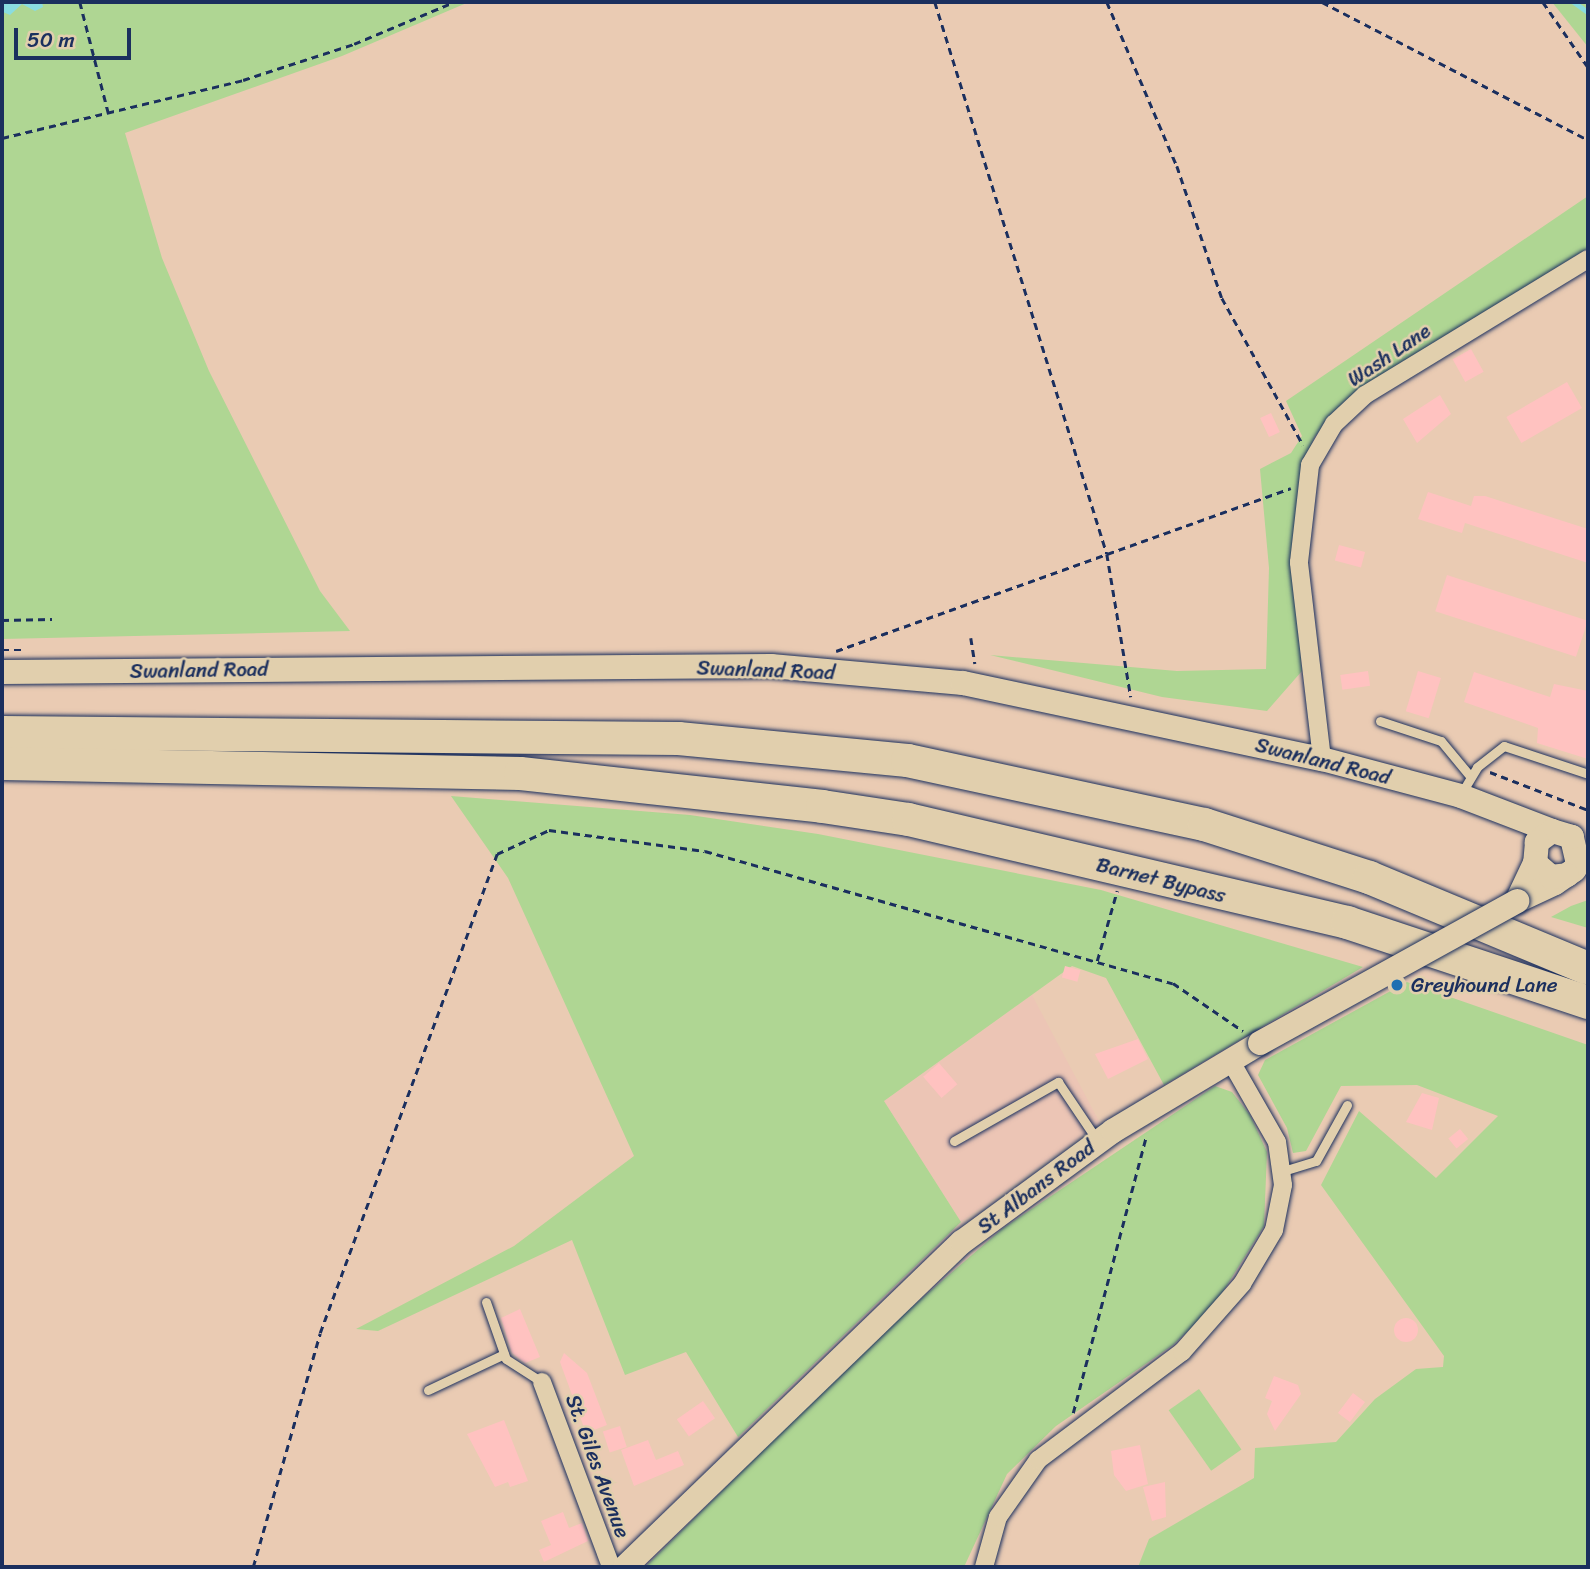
<!DOCTYPE html>
<style>
body{margin:0}
#map{position:relative;width:1590px;height:1569px;overflow:hidden;background:#eacbb3;font-family:Sriracha,sans-serif}
div>[style]{position:absolute}
.built>*{inset:0;background:#ecc5b5}
.green>*{inset:0;background:#afd693;transform-origin:0 0}
.water>*{inset:0;background:#8adce0}
.stream>*{height:4.5px;margin:-2.25px;padding:0 2.25px;transform-origin:2.25px;border-radius:2.25px;background:#8adce0}
.building>*{inset:0;background:#ffc2c0;transform-origin:0 0}
.round{border-radius:50%}
.path>*{height:2.5px;margin-top:-1.25px;transform-origin:0;background:repeating-linear-gradient(90deg,#1b2f5e 0 7px,transparent 0 12px)}
.roads{filter:drop-shadow(0 0 2px #1b2f5e) drop-shadow(0 0 2px #1b2f5e)}
.lane>*{height:9px;margin:-4.5px;padding:0 4.5px;transform-origin:4.5px;border-radius:4.5px;background:#e1cfad}
.street>*{height:18px;margin:-9px;padding:0 9px;transform-origin:9px;border-radius:9px;background:#e1cfad}
.secondary>*{height:24px;margin:-12px;padding:0 12px;transform-origin:12px;border-radius:12px;background:#e1cfad}
.highway>*{height:33px;margin:-16.5px;padding:0 16.5px;transform-origin:16.5px;border-radius:16.5px;background:#e1cfad}
.bridges{filter:drop-shadow(0 0 2px #1b2f5e) drop-shadow(0 0 2px #1b2f5e)}
.secondary-bridge>*{height:24px;margin:-12px;padding:0 12px;transform-origin:12px;border-radius:12px;background:#e1cfad}
.dots>*{width:19px;height:19px;translate:-50% -50%;box-sizing:border-box;border:4px solid #e1cfad;border-radius:50%}
span{translate:-50% -50%;white-space:nowrap;text-align:center;line-height:1.15;-webkit-text-stroke:5px #e1cfad;paint-order:stroke}
.street-label{font-size:21px;color:#1b2f5e}
.poi-label{font-size:21px;color:#1b2f5e}
.left{translate:0 -50%;text-align:left}
.frame{position:absolute;inset:0;border:4px solid #1b2f5e;pointer-events:none}
.scale{position:absolute;left:14px;top:28px;width:117px;height:32px;box-sizing:border-box;border:4px solid #1b2f5e;border-top:0;padding-left:9px;font-size:21px;line-height:24px;white-space:nowrap;color:#1b2f5e;-webkit-text-stroke:5px #e1cfad;paint-order:stroke}
</style>
<div id="map">
<div class="built">
<i style="clip-path:polygon(1032px 995px,1100px 1123px,961px 1222px,884px 1101px)"></i>
</div>
<div class="green">
<i style="clip-path:polygon(2px 2px,469px 2px,342px 56px,125px 133px,162px 258px,209px 371px,320px 591px,350px 631px,2px 639px)"></i>
<i style="clip-path:polygon(1552px 2px,1588px 2px,1588px 47px)"></i>
<i style="clip-path:polygon(1588px 196px,1588px 248px,1357px 392px,1315px 436px,1305px 461px,1294px 571px,1302px 671px,1267px 711px,1162px 697px,990px 655px,1177px 671px,1266px 669px,1269px 568px,1260px 469px,1291px 453px,1302px 436px,1286px 401px)"></i>
<i style="clip-path:polygon(451px 796px,690px 815px,818px 834px,1101px 890px,1363px 967px,1164px 1085px,1106px 978px,1072px 966px,884px 1101px,961px 1222px,738px 1437px,686px 1352px,625px 1375px,572px 1240px,378px 1331px,356px 1329px,514px 1246px,634px 1156px,508px 878px)"></i>
<i style="clip-path:polygon(1588px 900px,1588px 928px,1551px 917px,1571px 906px)"></i>
<i style="clip-path:polygon(1407px 982px,1588px 1045px,1588px 1567px,1138px 1567px,1149px 1539px,1254px 1478px,1255px 1448px,1336px 1442px,1375px 1399px,1416px 1369px,1443px 1367px,1444px 1356px,1321px 1185px,1359px 1111px,1436px 1178px,1498px 1116px,1417px 1085px,1341px 1086px,1306px 1151px,1293px 1153px,1287px 1128px,1258px 1075px,1265px 1060px)"></i>
<i style="clip-path:polygon(1215px 1086px,1232px 1092px,1250px 1115px,1267px 1152px,1264px 1226px,1214px 1306px,1173px 1345px,1056px 1426px,1007px 1474px,964px 1567px,645px 1567px,884px 1331px,1002px 1229px)"></i>
<i style="left:1199px;top:1389px;width:74px;height:37px;rotate:55deg"></i>
</div>
<div class="water">
<i style="clip-path:polygon(4px 2px,42px 2px,43px 7px,35px 11px,22px 4px,10px 15px,3px 12px)"></i>
</div>
<div class="stream">
<i style="left:1574px;top:2px;width:17px;rotate:36deg"></i>
</div>
<div class="building">
<i style="left:1471px;top:349px;width:26px;height:21px;rotate:61deg"></i>
<i style="left:1567px;top:382px;width:30px;height:70px;rotate:60deg"></i>
<i style="clip-path:polygon(1440px 395px,1451px 414px,1417px 443px,1403px 419px)"></i>
<i style="left:1271px;top:413px;width:21px;height:12px;rotate:65deg"></i>
<i style="clip-path:polygon(1428px 492px,1471px 506px,1474px 496px,1485px 496px,1588px 529px,1588px 563px,1465px 523px,1462px 533px,1418px 519px)"></i>
<i style="left:1339px;top:545px;width:27px;height:16px;rotate:15deg"></i>
<i style="left:1447px;top:575px;width:148px;height:38px;rotate:18deg"></i>
<i style="left:1368px;top:671px;width:15px;height:28px;rotate:82deg"></i>
<i style="left:1418px;top:671px;width:24px;height:42px;rotate:17deg"></i>
<i style="clip-path:polygon(1474px 672px,1550px 697px,1554px 684px,1588px 691px,1588px 759px,1537px 743px,1538px 728px,1464px 702px)"></i>
<i style="left:1065px;top:966px;width:16px;height:12px;rotate:15deg"></i>
<i style="clip-path:polygon(1138px 1039px,1148px 1059px,1108px 1079px,1095px 1054px)"></i>
<i style="left:939px;top:1063px;width:28px;height:21px;rotate:49deg"></i>
<i style="clip-path:polygon(1422px 1093px,1439px 1098px,1432px 1130px,1406px 1122px)"></i>
<i style="left:1460px;top:1129px;width:13px;height:15px;rotate:51deg"></i>
<i style="clip-path:polygon(520px 1309px,540px 1357px,525px 1363px,512px 1353px,501px 1318px)"></i>
<i class="round" style="left:1394px;top:1318px;width:24px;height:24px"></i>
<i style="clip-path:polygon(564px 1353px,587px 1373px,607px 1425px,586px 1433px,560px 1362px)"></i>
<i style="clip-path:polygon(1274px 1376px,1298px 1385px,1301px 1394px,1275px 1431px,1267px 1414px,1272px 1401px,1265px 1398px)"></i>
<i style="left:1353px;top:1393px;width:15px;height:25px;rotate:37deg"></i>
<i style="left:703px;top:1401px;width:21px;height:32px;rotate:55deg"></i>
<i style="clip-path:polygon(504px 1420px,528px 1481px,510px 1487px,508px 1482px,495px 1487px,467px 1434px)"></i>
<i style="left:620px;top:1426px;width:22px;height:18px;rotate:72deg"></i>
<i style="clip-path:polygon(648px 1440px,656px 1460px,678px 1451px,684px 1465px,634px 1486px,621px 1450px)"></i>
<i style="clip-path:polygon(1140px 1445px,1148px 1484px,1126px 1491px,1114px 1475px,1111px 1451px)"></i>
<i style="clip-path:polygon(1165px 1482px,1166px 1517px,1152px 1521px,1143px 1487px)"></i>
<i style="clip-path:polygon(563px 1512px,569px 1528px,582px 1523px,588px 1541px,544px 1562px,539px 1550px,551px 1545px,541px 1521px)"></i>
</div>
<div class="path">
<i style="left:80px;top:2px;width:117px;rotate:75.6deg"></i>
<i style="left:935px;top:2px;width:578px;rotate:72.69deg"></i>
<i style="left:1107px;top:554px;width:145px;rotate:80.5deg"></i>
<i style="left:1107px;top:2px;width:178px;rotate:66.9deg"></i>
<i style="left:1177px;top:166px;width:139px;rotate:71.2deg"></i>
<i style="left:1222px;top:298px;width:168px;rotate:61.1deg"></i>
<i style="left:1322px;top:2px;width:300px;rotate:27.4deg"></i>
<i style="left:1543px;top:2px;width:79px;rotate:55.3deg"></i>
<i style="left:2px;top:138px;width:248px;rotate:-13.5deg"></i>
<i style="left:243px;top:80px;width:117px;rotate:-18deg"></i>
<i style="left:354px;top:44px;width:108px;rotate:-22.8deg"></i>
<i style="left:2px;top:620px;width:50px;rotate:-1.1deg"></i>
<i style="left:971px;top:638px;width:26px;rotate:81deg"></i>
<i style="left:2px;top:650px;width:24px"></i>
<i style="left:836px;top:651px;width:483px;rotate:-19.7deg"></i>
<i style="left:1490px;top:772px;width:105px;rotate:21.2deg"></i>
<i style="left:1097px;top:961px;width:73px;rotate:-74.1deg"></i>
<i style="left:1073px;top:1413px;width:286px;rotate:-75.2deg"></i>
<i style="left:253px;top:1567px;width:243px;rotate:-74deg"></i>
<i style="left:320px;top:1333px;width:511px;rotate:-69.72deg"></i>
<i style="left:497px;top:854px;width:57px;rotate:-24.8deg"></i>
<i style="left:549px;top:830px;width:157px;rotate:7.7deg"></i>
<i style="left:705px;top:851px;width:486px;rotate:15.8deg"></i>
<i style="left:1173px;top:983px;width:85px;rotate:34.4deg"></i>
</div>
<div class="roads">
<div class="lane">
<i style="left:1380px;top:721px;width:64px;rotate:18.2deg"></i>
<i style="left:1441px;top:741px;width:45px;rotate:50.4deg"></i>
<i style="left:1461px;top:794px;width:31px;rotate:-59deg"></i>
<i style="left:1477px;top:767px;width:34px;rotate:-38deg"></i>
<i style="left:1504px;top:746px;width:89px;rotate:18.4deg"></i>
<i style="left:954px;top:1141px;width:120px;rotate:-29.6deg"></i>
<i style="left:1058px;top:1082px;width:70px;rotate:56.1deg"></i>
<i style="left:1283px;top:1171px;width:34px;rotate:-17deg"></i>
<i style="left:1316px;top:1161px;width:64px;rotate:-61deg"></i>
<i style="left:486px;top:1302px;width:60px;rotate:70.7deg"></i>
<i style="left:506px;top:1359px;width:43px;rotate:32.6deg"></i>
<i style="left:428px;top:1390px;width:84px;rotate:-25.3deg"></i>
</div>
<div class="street">
<i style="left:1322px;top:759px;width:198px;rotate:-96.7deg"></i>
<i style="left:1299px;top:562px;width:98px;rotate:-83.5deg"></i>
<i style="left:1310px;top:465px;width:48px;rotate:-59.7deg"></i>
<i style="left:1334px;top:424px;width:42px;rotate:-43.1deg"></i>
<i style="left:1365px;top:395px;width:261px;rotate:-31.4deg"></i>
<i style="left:542px;top:1382px;width:197px;rotate:69.5deg"></i>
<i style="left:984px;top:1567px;width:52px;rotate:-74.4deg"></i>
<i style="left:998px;top:1517px;width:70px;rotate:-54.9deg"></i>
<i style="left:1038px;top:1460px;width:180px;rotate:-36.9deg"></i>
<i style="left:1182px;top:1352px;width:91px;rotate:-48.6deg"></i>
<i style="left:1242px;top:1284px;width:63px;rotate:-59.3deg"></i>
<i style="left:1274px;top:1230px;width:46px;rotate:-78.7deg"></i>
<i style="left:1283px;top:1185px;width:43px;rotate:-97.9deg"></i>
<i style="left:1277px;top:1142px;width:95px;rotate:-119.8deg"></i>
</div>
<div class="secondary">
<i style="left:2px;top:672px;width:769px;rotate:-0.45deg"></i>
<i style="left:771px;top:666px;width:193px;rotate:5.1deg"></i>
<i style="left:963px;top:683px;width:367px;rotate:12deg"></i>
<i style="left:1322px;top:759px;width:144px;rotate:14.9deg"></i>
<i style="left:1461px;top:796px;width:97px;rotate:21deg"></i>
<i style="left:1535px;top:863px;width:42px;rotate:115.3deg"></i>
<i style="left:1517px;top:901px;width:42px;rotate:-25.3deg"></i>
<i style="left:1555px;top:883px;width:14px;rotate:-34deg"></i>
<i style="left:1567px;top:875px;width:9px;rotate:-36deg"></i>
<i style="left:1574px;top:870px;width:7px;rotate:-56deg"></i>
<i style="left:1578px;top:864px;width:28px;rotate:-103deg"></i>
<i style="left:1572px;top:837px;width:21px;rotate:-163deg"></i>
<i style="left:1552px;top:831px;width:19px;rotate:144deg"></i>
<i style="left:1537px;top:842px;width:21px;rotate:95deg"></i>
<i style="left:1535px;top:863px;width:21px;rotate:41deg"></i>
<i style="left:1551px;top:877px;width:16px;rotate:-7deg"></i>
<i style="left:625px;top:1567px;width:468px;rotate:-44deg"></i>
<i style="left:962px;top:1242px;width:187px;rotate:-36.3deg"></i>
<i style="left:1113px;top:1131px;width:171px;rotate:-30.9deg"></i>
</div>
<div class="highway">
<i style="left:2px;top:732px;width:676px;rotate:0.51deg"></i>
<i style="left:678px;top:738px;width:230px;rotate:5.5deg"></i>
<i style="left:907px;top:760px;width:304px;rotate:12.2deg"></i>
<i style="left:1204px;top:824px;width:173px;rotate:17.8deg"></i>
<i style="left:1369px;top:877px;width:237px;rotate:22.6deg"></i>
<i style="left:2px;top:763px;width:518px;rotate:1.11deg"></i>
<i style="left:520px;top:773px;width:304px;rotate:6.2deg"></i>
<i style="left:822px;top:806px;width:87px;rotate:8.6deg"></i>
<i style="left:908px;top:819px;width:451px;rotate:13.2deg"></i>
<i style="left:1347px;top:922px;width:254px;rotate:18.4deg"></i>
</div>
</div>
<div class="bridges">
<div class="secondary-bridge">
<i style="left:1260px;top:1043px;width:294px;rotate:-28.9deg"></i>
</div>
</div>
<div class="dots">
<i style="left:1397px;top:985px;background:#1f6fb2"></i>
</div>
<div class="street-label">
<span style="left:1389px;top:355px;rotate:-34deg">Wash Lane</span>
<span style="left:199px;top:670px;rotate:-1deg">Swanland Road</span>
<span style="left:766px;top:670px;rotate:2deg">Swanland Road</span>
<span style="left:1323px;top:761px;rotate:14deg">Swanland Road</span>
<span style="left:1161px;top:880px;rotate:14deg">Barnet Bypass</span>
<span style="left:1036px;top:1187px;rotate:-37deg">St Albans Road</span>
<span style="left:598px;top:1466px;rotate:70deg">St. Giles Avenue</span>
</div>
<div class="poi-label">
<span class="left" style="left:1411px;top:985px">Greyhound Lane</span>
</div>
<div class="frame"></div>
<div class="scale">50 m</div>
</div>
